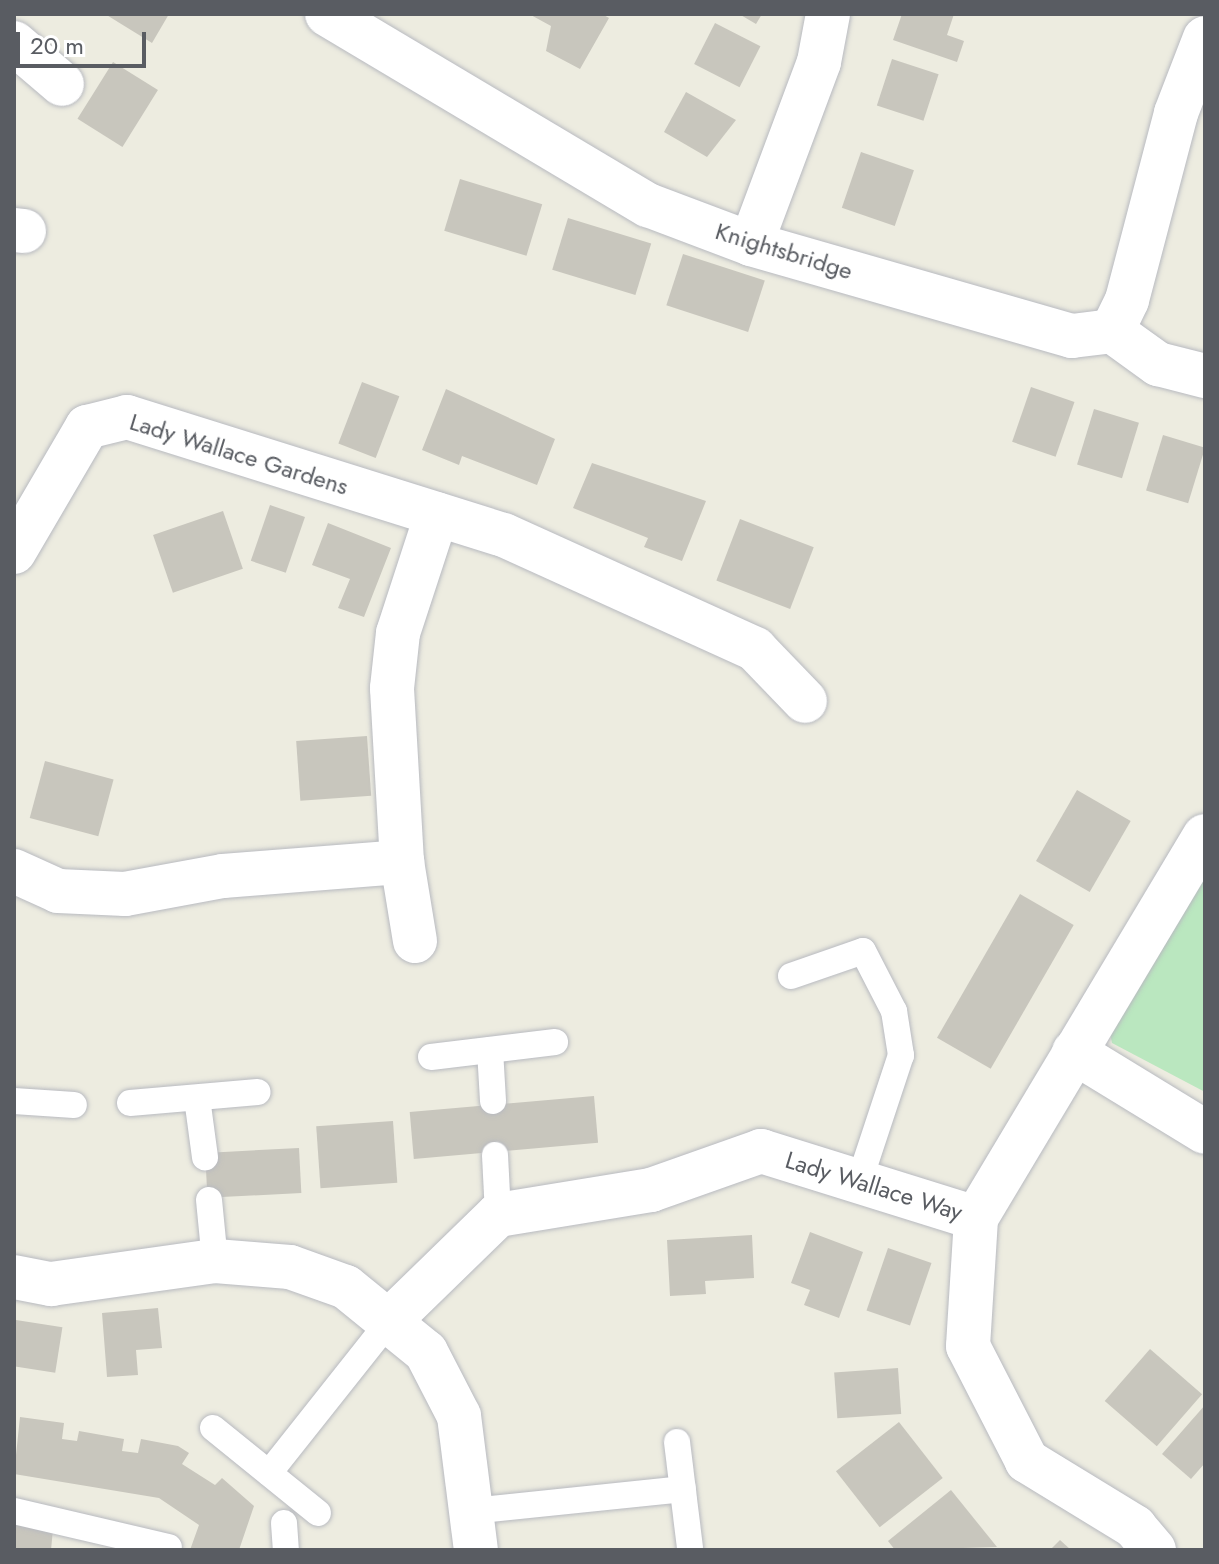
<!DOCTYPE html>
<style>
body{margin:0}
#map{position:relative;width:1219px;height:1564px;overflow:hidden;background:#edece0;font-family:Jost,sans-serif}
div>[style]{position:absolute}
.green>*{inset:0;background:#bae7bf}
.building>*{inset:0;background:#c8c6bd;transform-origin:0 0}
.roads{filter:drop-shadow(0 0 2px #b8bac0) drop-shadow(0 0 2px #b8bac0)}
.lane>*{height:26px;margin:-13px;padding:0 13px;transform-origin:13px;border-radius:13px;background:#fff}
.street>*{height:44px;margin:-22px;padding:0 22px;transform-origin:22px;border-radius:22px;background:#fff}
span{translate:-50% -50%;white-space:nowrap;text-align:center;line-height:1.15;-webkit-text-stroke:6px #fff;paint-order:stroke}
.street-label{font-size:24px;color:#595c62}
.frame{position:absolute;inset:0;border:16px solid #595c62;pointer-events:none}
.scale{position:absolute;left:16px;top:32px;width:130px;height:36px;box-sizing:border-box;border:4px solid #595c62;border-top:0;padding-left:10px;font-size:24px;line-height:28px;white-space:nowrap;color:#595c62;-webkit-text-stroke:6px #fff;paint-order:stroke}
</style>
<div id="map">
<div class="green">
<i style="clip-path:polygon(1205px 864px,1205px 1092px,1112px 1043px,1109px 1028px)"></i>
</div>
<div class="building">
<i style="clip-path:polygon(105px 14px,169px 14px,152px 43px)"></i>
<i style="clip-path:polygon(529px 14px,602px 14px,609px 18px,580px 69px,546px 51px,551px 26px)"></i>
<i style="clip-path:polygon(739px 14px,762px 14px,756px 24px)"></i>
<i style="clip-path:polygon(902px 14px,954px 14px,947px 35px,964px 41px,957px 62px,893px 40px)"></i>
<i style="left:715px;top:23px;width:51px;height:46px;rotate:27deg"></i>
<i style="left:892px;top:59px;width:49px;height:49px;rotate:18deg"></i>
<i style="left:113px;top:62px;width:53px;height:67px;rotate:32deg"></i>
<i style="clip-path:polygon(686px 92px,736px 120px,707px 157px,664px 132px)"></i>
<i style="left:861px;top:152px;width:56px;height:59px;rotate:19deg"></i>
<i style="left:460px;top:179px;width:86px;height:54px;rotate:17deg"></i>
<i style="left:568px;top:218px;width:87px;height:54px;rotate:17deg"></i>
<i style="left:683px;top:254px;width:86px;height:54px;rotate:18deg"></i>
<i style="left:362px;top:382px;width:40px;height:66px;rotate:21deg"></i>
<i style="left:1031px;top:387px;width:46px;height:58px;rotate:19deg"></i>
<i style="clip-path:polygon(446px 389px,555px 439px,537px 485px,462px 456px,459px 465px,422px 450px)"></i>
<i style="left:1094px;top:409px;width:47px;height:58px;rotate:17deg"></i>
<i style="left:1163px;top:435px;width:44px;height:58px;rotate:17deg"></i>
<i style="clip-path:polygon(592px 463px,706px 501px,682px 561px,644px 547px,648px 538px,573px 508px)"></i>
<i style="left:270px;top:505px;width:37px;height:59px;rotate:19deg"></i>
<i style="left:223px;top:511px;width:61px;height:74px;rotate:71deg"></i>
<i style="left:740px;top:519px;width:79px;height:66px;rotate:21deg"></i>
<i style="clip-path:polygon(328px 523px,391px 548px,364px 617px,338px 608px,350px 579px,312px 565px)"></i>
<i style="left:367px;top:736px;width:60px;height:71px;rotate:86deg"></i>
<i style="left:45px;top:761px;width:71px;height:59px;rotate:15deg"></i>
<i style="left:1077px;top:790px;width:62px;height:82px;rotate:30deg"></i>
<i style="left:1020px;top:894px;width:62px;height:166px;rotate:30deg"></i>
<i style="left:594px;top:1096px;width:47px;height:185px;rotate:85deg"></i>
<i style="left:393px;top:1121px;width:62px;height:77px;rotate:86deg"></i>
<i style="left:299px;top:1148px;width:45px;height:94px;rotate:87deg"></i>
<i style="clip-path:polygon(810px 1232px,863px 1252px,839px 1318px,804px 1305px,810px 1290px,791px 1283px)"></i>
<i style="clip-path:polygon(752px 1235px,754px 1278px,705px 1281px,706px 1294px,670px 1296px,667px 1240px)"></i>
<i style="left:888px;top:1248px;width:46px;height:66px;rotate:19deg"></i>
<i style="clip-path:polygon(158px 1308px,162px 1348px,136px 1350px,138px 1375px,107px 1377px,102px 1313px)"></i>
<i style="left:16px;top:1320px;width:47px;height:46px;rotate:9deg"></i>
<i style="left:1150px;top:1349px;width:69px;height:69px;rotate:41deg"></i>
<i style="left:898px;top:1368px;width:46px;height:64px;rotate:86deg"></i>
<i style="clip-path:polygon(1205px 1405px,1205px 1463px,1191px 1479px,1162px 1454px)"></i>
<i style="clip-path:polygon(20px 1417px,64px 1423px,62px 1439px,77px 1441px,79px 1431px,124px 1439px,122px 1451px,138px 1453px,141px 1439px,178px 1446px,189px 1453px,182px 1464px,215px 1485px,222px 1478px,254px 1506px,239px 1550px,190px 1550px,199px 1525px,159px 1498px,14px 1474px)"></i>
<i style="left:899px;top:1422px;width:71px;height:80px;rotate:52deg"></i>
<i style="clip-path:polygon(951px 1490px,997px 1547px,895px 1550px,888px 1541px)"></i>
<i style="clip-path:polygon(14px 1524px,53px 1529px,51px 1550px,14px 1550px)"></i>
<i style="clip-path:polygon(1060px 1540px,1071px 1550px,1050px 1550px)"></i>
</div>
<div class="roads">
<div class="lane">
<i style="left:791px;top:976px;width:76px;rotate:-19.1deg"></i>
<i style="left:863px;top:951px;width:68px;rotate:62.7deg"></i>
<i style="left:894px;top:1011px;width:45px;rotate:81deg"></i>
<i style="left:901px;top:1055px;width:134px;rotate:108.3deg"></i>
<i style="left:490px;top:1050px;width:51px;rotate:86.6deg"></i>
<i style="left:431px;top:1057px;width:125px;rotate:-6.9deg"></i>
<i style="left:197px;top:1098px;width:60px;rotate:82.3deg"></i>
<i style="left:14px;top:1101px;width:60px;rotate:3.8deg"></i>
<i style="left:130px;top:1103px;width:128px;rotate:-4.9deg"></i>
<i style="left:495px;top:1155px;width:60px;rotate:87.1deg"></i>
<i style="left:209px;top:1200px;width:61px;rotate:84.4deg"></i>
<i style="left:213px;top:1428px;width:135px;rotate:39deg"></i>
<i style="left:677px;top:1442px;width:107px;rotate:83deg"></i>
<i style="left:269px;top:1473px;width:198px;rotate:-51.6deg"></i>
<i style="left:14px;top:1511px;width:159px;rotate:13.1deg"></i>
<i style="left:471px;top:1511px;width:213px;rotate:-5.9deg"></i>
<i style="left:284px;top:1523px;width:27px;rotate:86deg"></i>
</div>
<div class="street">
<i style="left:327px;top:14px;width:374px;rotate:30.8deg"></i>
<i style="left:648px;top:205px;width:110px;rotate:20.7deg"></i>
<i style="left:751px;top:244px;width:334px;rotate:16deg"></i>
<i style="left:1072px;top:336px;width:40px;rotate:-7.1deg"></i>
<i style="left:1112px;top:331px;width:34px;rotate:-64deg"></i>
<i style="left:1127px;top:300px;width:193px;rotate:-75.3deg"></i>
<i style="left:1176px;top:113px;width:80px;rotate:-68.9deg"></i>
<i style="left:14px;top:43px;width:63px;rotate:40.5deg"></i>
<i style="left:14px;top:230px;width:10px;rotate:6deg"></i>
<i style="left:751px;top:244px;width:194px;rotate:-69.5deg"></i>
<i style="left:819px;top:62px;width:49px;rotate:-79.4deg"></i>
<i style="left:1112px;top:331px;width:57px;rotate:35.7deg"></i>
<i style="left:1158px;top:364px;width:49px;rotate:14.3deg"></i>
<i style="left:14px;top:552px;width:145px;rotate:-59.7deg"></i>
<i style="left:87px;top:427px;width:41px;rotate:-14deg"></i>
<i style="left:127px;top:417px;width:395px;rotate:17.4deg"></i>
<i style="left:504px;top:535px;width:276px;rotate:24.4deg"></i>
<i style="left:755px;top:649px;width:72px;rotate:46.1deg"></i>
<i style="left:14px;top:871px;width:48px;rotate:24.4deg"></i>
<i style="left:58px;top:891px;width:67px;rotate:2.6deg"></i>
<i style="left:125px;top:894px;width:100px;rotate:-10.4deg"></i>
<i style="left:223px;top:876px;width:180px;rotate:-4.5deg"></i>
<i style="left:415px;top:941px;width:80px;rotate:-99.3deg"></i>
<i style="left:402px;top:862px;width:174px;rotate:-93.3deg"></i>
<i style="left:392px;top:688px;width:55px;rotate:-83.8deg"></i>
<i style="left:398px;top:633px;width:125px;rotate:-71.9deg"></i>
<i style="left:1074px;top:1052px;width:153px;rotate:31.4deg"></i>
<i style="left:14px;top:1277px;width:38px;rotate:11deg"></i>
<i style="left:51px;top:1284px;width:166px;rotate:-8deg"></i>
<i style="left:215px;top:1261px;width:75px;rotate:4.6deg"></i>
<i style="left:290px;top:1267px;width:59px;rotate:19.7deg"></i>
<i style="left:346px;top:1287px;width:103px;rotate:39.1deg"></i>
<i style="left:426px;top:1352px;width:72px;rotate:62.7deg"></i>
<i style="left:459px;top:1416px;width:135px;rotate:82.8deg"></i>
<i style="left:392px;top:1318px;width:148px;rotate:-44.2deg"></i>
<i style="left:498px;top:1215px;width:155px;rotate:-9.3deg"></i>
<i style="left:651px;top:1190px;width:117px;rotate:-19.5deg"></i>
<i style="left:761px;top:1151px;width:225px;rotate:17.3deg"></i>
<i style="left:1154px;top:1550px;width:30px;rotate:-130deg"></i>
<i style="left:1135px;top:1527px;width:127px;rotate:-148.6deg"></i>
<i style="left:1027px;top:1461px;width:129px;rotate:-117.2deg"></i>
<i style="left:968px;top:1346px;width:128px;rotate:-86.4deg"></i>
<i style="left:976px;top:1218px;width:445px;rotate:-59.1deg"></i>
</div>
</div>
<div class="street-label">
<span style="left:784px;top:251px;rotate:17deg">Knightsbridge</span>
<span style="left:239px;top:454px;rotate:17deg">Lady Wallace Gardens</span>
<span style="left:874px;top:1186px;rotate:17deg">Lady Wallace Way</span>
</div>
<div class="frame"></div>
<div class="scale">20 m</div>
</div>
